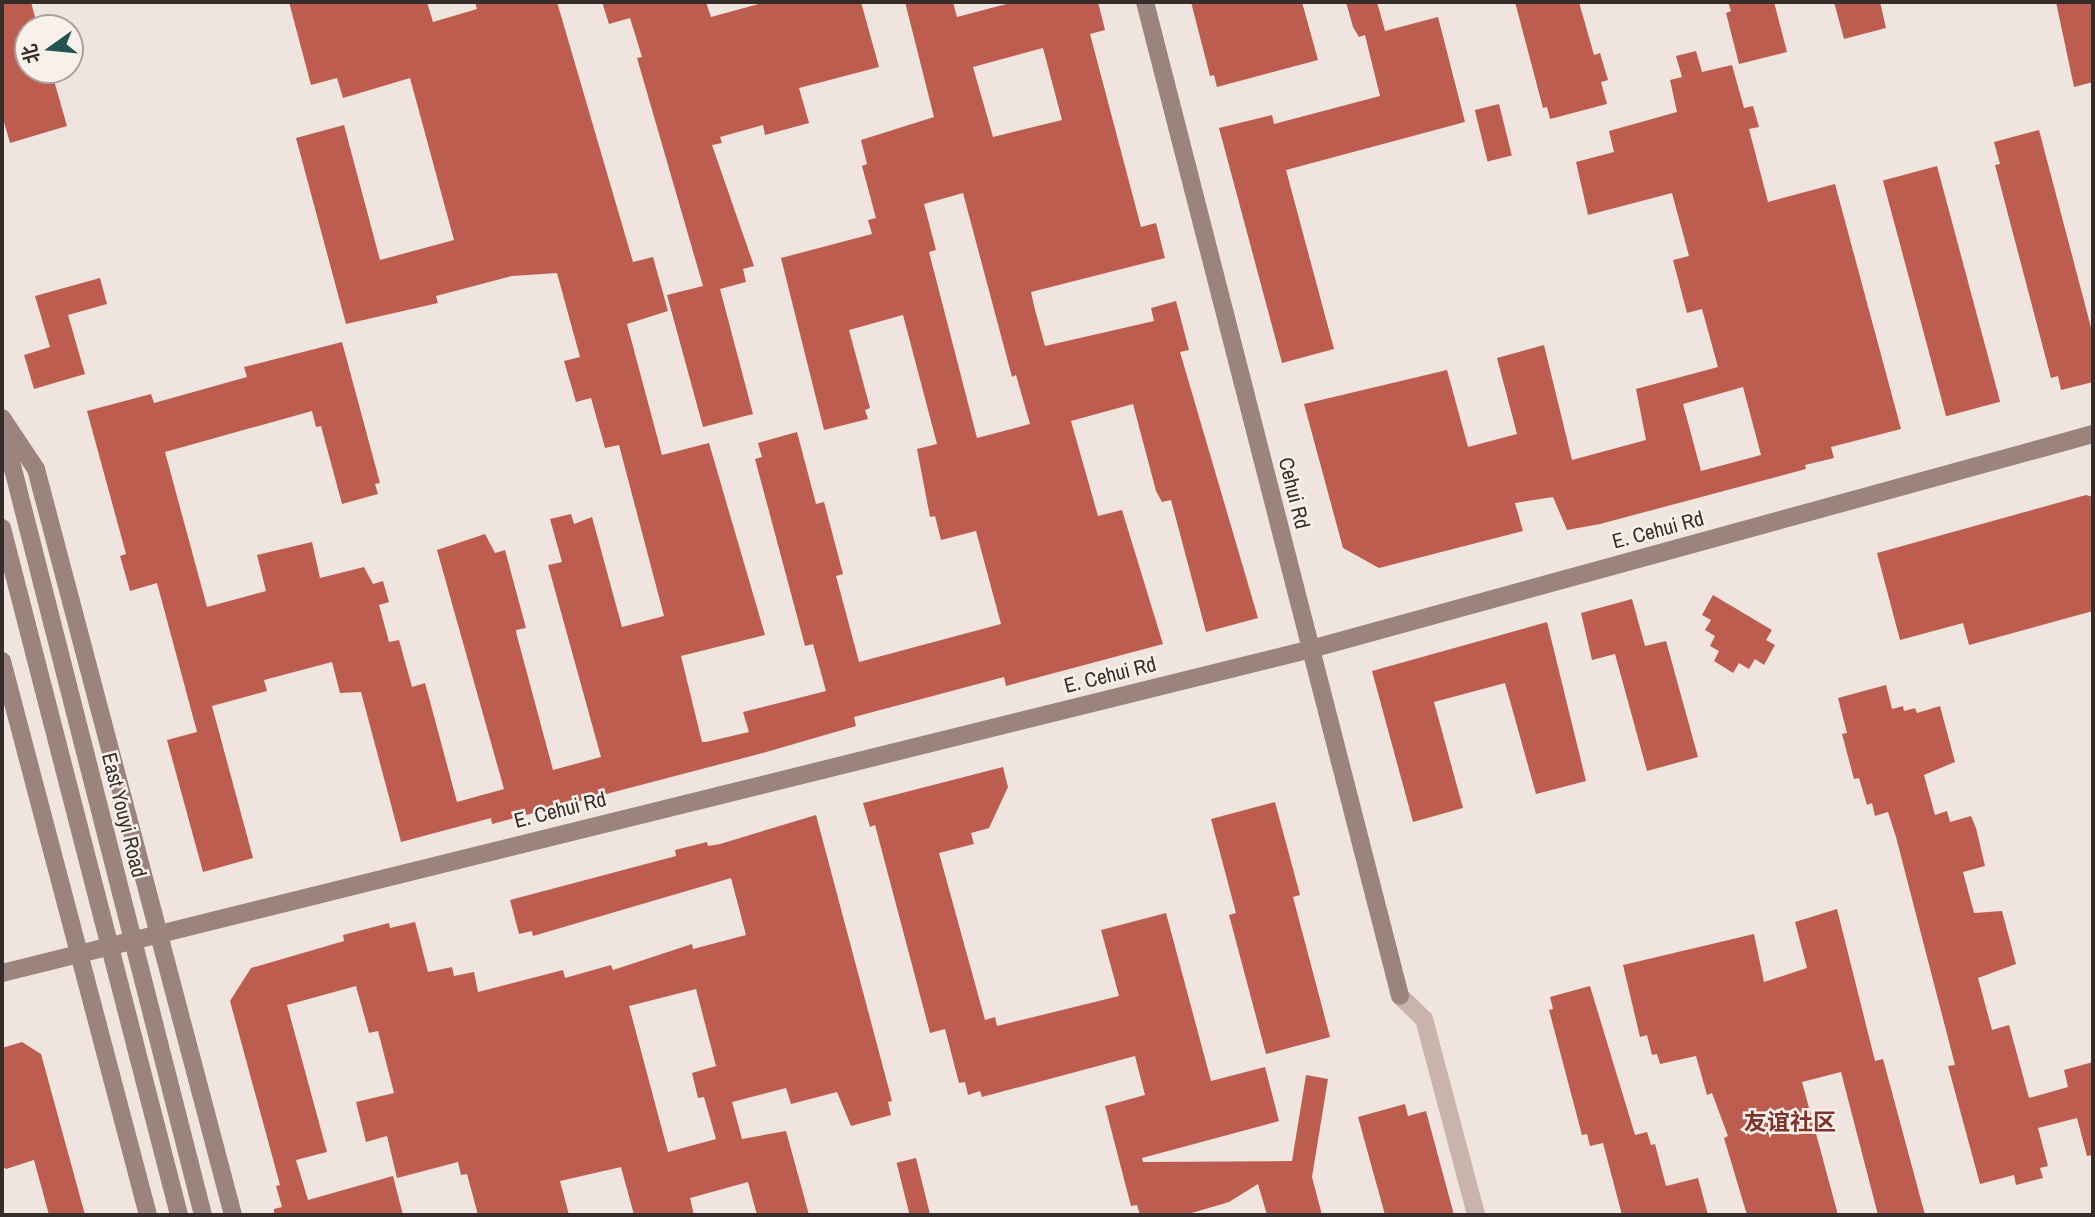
<!DOCTYPE html>
<meta charset="utf-8">
<style>
body{margin:0}
#map{position:relative;width:2095px;height:1217px;overflow:hidden;background:#f0e5de;font-family:"Archivo Narrow","Noto Sans SC",sans-serif}
div>[style]{position:absolute}
.building>*{inset:0;background:#bc5d50;transform-origin:0 0}
.street>*{height:18px;margin:-9px;padding:0 9px;transform-origin:9px;border-radius:9px;background:#c8b4aa}
.secondary>*{height:18px;margin:-9px;padding:0 9px;transform-origin:9px;border-radius:9px;background:#9b847c}
span{translate:-50% -50%;white-space:nowrap;text-align:center;line-height:1.15;-webkit-text-stroke:5px #f8f0ea;paint-order:stroke}
.street-label{font-size:21px;color:#362c29}
.neighbourhood-label{font-size:23px;color:#7e3329;font-weight:700}
.frame{position:absolute;inset:0;border:4px solid #362c29;pointer-events:none}
.north{position:absolute;left:14px;top:14px;width:70px;height:70px;box-sizing:border-box;background:#f8f0ea;border:2px solid #aaa29d;border-radius:50%;rotate:255deg;font-size:19px;font-weight:700;line-height:28px;text-align:center;color:#362c29}
.north::after{content:'';display:block;margin:auto;width:24px;height:32px;background:#225451;clip-path:polygon(50% 0,100% 100%,50% 72%,0 100%)}
</style>
<div id="map">
<div class="building">
<i style="clip-path:polygon(2px 2px,31px 2px,38px 28px,28px 28px,28px 70px,51px 70px,67px 126px,10px 143px,2px 115px)"></i>
<i style="clip-path:polygon(evenodd,289px 2px,427px 2px,433px 22px,477px 9px,475px 2px,557px 2px,633px 262px,653px 257px,668px 311px,627px 324px,662px 455px,709px 443px,765px 635px,681px 656px,702px 742px,706px 742px,749px 732px,743px 712px,826px 691px,813px 644px,805px 646px,755px 459px,762px 457px,758px 443px,797px 432px,816px 504px,824px 502px,832px 532px,843px 574px,836px 576px,859px 662px,1001px 624px,976px 531px,941px 540px,935px 516px,930px 517px,917px 449px,937px 444px,903px 315px,849px 330px,870px 408px,865px 410px,868px 419px,824px 430px,781px 258px,872px 234px,868px 220px,876px 218px,862px 166px,867px 164px,861px 140px,934px 117px,905px 2px,953px 2px,957px 17px,1014px 2px,1098px 2px,1105px 30px,1090px 34px,1141px 227px,1156px 223px,1165px 258px,1031px 292px,1035px 310px,1045px 346px,1154px 321px,1151px 308px,1176px 301px,1189px 350px,1180px 352px,1258px 618px,1206px 632px,1171px 500px,1162px 502px,1156px 491px,1133px 404px,1071px 421px,1098px 516px,1122px 510px,1163px 644px,1006px 686px,1004px 677px,854px 717px,856px 726px,759px 754px,492px 824px,491px 818px,401px 842px,361px 692px,340px 693px,332px 662px,264px 680px,267px 691px,212px 706px,253px 858px,203px 872px,167px 740px,197px 732px,157px 583px,130px 591px,120px 556px,126px 554px,87px 411px,151px 394px,154px 403px,247px 377px,244px 367px,342px 342px,380px 483px,375px 484px,378px 494px,342px 504px,321px 426px,316px 427px,312px 411px,165px 452px,207px 607px,266px 591px,257px 555px,312px 542px,320px 578px,364px 567px,373px 584px,383px 581px,389px 602px,379px 605px,389px 642px,399px 640px,412px 687px,425px 683px,457px 802px,504px 789px,437px 550px,485px 534px,495px 553px,505px 550px,526px 628px,516px 630px,517px 636px,553px 770px,601px 757px,548px 565px,562px 562px,550px 519px,571px 514px,574px 524px,592px 517px,622px 627px,664px 616px,619px 445px,605px 448px,591px 398px,576px 402px,564px 361px,580px 357px,557px 273px,512px 276px,436px 296px,438px 303px,346px 324px,296px 138px,344px 125px,380px 260px,454px 240px,410px 78px,343px 98px,337px 78px,311px 85px,289px 2px,1043px 48px,1062px 120px,993px 137px,973px 67px,1043px 48px,289px 2px,963px 193px,1012px 377px,1016px 375px,1030px 424px,977px 438px,929px 252px,936px 250px,924px 204px,963px 193px)"></i>
<i style="clip-path:polygon(602px 2px,706px 2px,711px 17px,766px 2px,861px 2px,879px 67px,799px 88px,809px 123px,765px 135px,763px 125px,720px 137px,722px 143px,712px 145px,754px 266px,743px 269px,746px 282px,720px 289px,753px 414px,703px 427px,667px 295px,703px 286px,637px 58px,642px 57px,630px 18px,609px 24px)"></i>
<i style="clip-path:polygon(1191px 2px,1302px 2px,1318px 60px,1217px 87px,1214px 75px,1210px 76px)"></i>
<i style="clip-path:polygon(1346px 2px,1377px 2px,1385px 31px,1438px 17px,1465px 122px,1286px 170px,1334px 349px,1282px 363px,1219px 128px,1272px 115px,1274px 124px,1380px 96px,1365px 35px,1359px 37px,1353px 27px)"></i>
<i style="clip-path:polygon(1515px 2px,1579px 2px,1594px 55px,1600px 53px,1608px 80px,1601px 82px,1607px 104px,1550px 119px,1547px 107px,1543px 108px)"></i>
<i style="clip-path:polygon(1728px 2px,1774px 2px,1787px 52px,1739px 64px,1726px 13px,1731px 11px)"></i>
<i style="clip-path:polygon(1834px 2px,1880px 2px,1886px 28px,1844px 39px)"></i>
<i style="clip-path:polygon(2056px 2px,2093px 2px,2093px 82px,2074px 87px)"></i>
<i style="clip-path:polygon(evenodd,1696px 51px,1702px 72px,1732px 65px,1744px 108px,1753px 106px,1759px 127px,1749px 129px,1768px 202px,1835px 184px,1901px 429px,1831px 447px,1834px 458px,1805px 465px,1806px 469px,1600px 524px,1567px 530px,1553px 497px,1515px 503px,1523px 531px,1379px 568px,1343px 548px,1304px 404px,1447px 370px,1468px 447px,1517px 434px,1497px 358px,1544px 345px,1572px 460px,1646px 440px,1636px 389px,1718px 367px,1702px 309px,1687px 313px,1673px 260px,1689px 256px,1672px 193px,1588px 215px,1576px 162px,1614px 152px,1609px 131px,1677px 112px,1670px 80px,1682px 77px,1676px 56px,1696px 51px,1743px 387px,1761px 455px,1701px 471px,1683px 404px,1743px 387px)"></i>
<i style="left:1499px;top:104px;width:53px;height:25px;rotate:76deg"></i>
<i style="clip-path:polygon(2039px 130px,2093px 335px,2093px 382px,2061px 390px,2058px 376px,2051px 378px,1995px 165px,2000px 164px,1994px 142px)"></i>
<i style="left:1937px;top:166px;width:244px;height:56px;rotate:75deg"></i>
<i style="clip-path:polygon(100px 278px,107px 304px,68px 315px,85px 374px,34px 389px,24px 355px,50px 347px,35px 296px)"></i>
<i style="clip-path:polygon(2086px 495px,2093px 497px,2093px 611px,1969px 645px,1963px 623px,1900px 640px,1877px 553px)"></i>
<i style="clip-path:polygon(1713px 595px,1772px 630px,1766px 640px,1775px 645px,1764px 665px,1755px 659px,1749px 669px,1739px 663px,1733px 673px,1714px 661px,1719px 651px,1710px 646px,1715px 636px,1705px 630px,1711px 620px,1702px 615px)"></i>
<i style="clip-path:polygon(1632px 599px,1645px 646px,1666px 641px,1698px 757px,1647px 771px,1615px 654px,1592px 660px,1581px 613px)"></i>
<i style="clip-path:polygon(1547px 622px,1586px 781px,1536px 794px,1505px 683px,1434px 702px,1463px 808px,1413px 822px,1372px 671px)"></i>
<i style="clip-path:polygon(1886px 685px,1892px 709px,1903px 706px,1904px 711px,1915px 708px,1917px 713px,1940px 706px,1955px 762px,1924px 775px,1935px 815px,1947px 811px,1950px 822px,1971px 816px,1976px 828px,1985px 866px,1963px 872px,1974px 913px,2002px 911px,2016px 964px,1978px 978px,1992px 1030px,2009px 1025px,2029px 1098px,2068px 1087px,2064px 1070px,2093px 1062px,2093px 1155px,2087px 1156px,2077px 1118px,2038px 1128px,2048px 1166px,2040px 1168px,2043px 1178px,2016px 1185px,2014px 1175px,1980px 1184px,1948px 1066px,1955px 1065px,1896px 837px,1888px 812px,1875px 816px,1872px 803px,1867px 805px,1859px 778px,1854px 779px,1842px 734px,1847px 733px,1838px 698px)"></i>
<i style="clip-path:polygon(1003px 767px,1008px 787px,989px 828px,971px 833px,974px 844px,939px 853px,985px 1020px,995px 1017px,997px 1026px,1119px 996px,1101px 930px,1166px 913px,1211px 1081px,1265px 1067px,1279px 1121px,1142px 1158px,1143px 1162px,1292px 1161px,1306px 1075px,1328px 1079px,1312px 1177px,1322px 1215px,1267px 1215px,1258px 1184px,1229px 1202px,1185px 1215px,1140px 1215px,1137px 1205px,1131px 1206px,1105px 1106px,1145px 1095px,1135px 1056px,982px 1097px,980px 1091px,968px 1095px,965px 1082px,959px 1083px,945px 1029px,930px 1033px,875px 825px,870px 827px,863px 803px)"></i>
<i style="clip-path:polygon(1275px 802px,1300px 895px,1293px 897px,1330px 1037px,1266px 1054px,1229px 915px,1236px 913px,1211px 819px)"></i>
<i style="clip-path:polygon(evenodd,816px 815px,892px 1101px,888px 1102px,891px 1115px,851px 1126px,837px 1092px,791px 1104px,786px 1088px,732px 1102px,742px 1139px,786px 1131px,809px 1215px,757px 1215px,748px 1182px,690px 1198px,694px 1215px,634px 1215px,621px 1167px,560px 1181px,569px 1215px,478px 1215px,467px 1174px,461px 1175px,458px 1162px,397px 1178px,387px 1136px,366px 1142px,356px 1102px,394px 1093px,378px 1031px,369px 1033px,356px 986px,287px 1005px,327px 1152px,296px 1160px,308px 1200px,393px 1176px,403px 1215px,274px 1215px,274px 1209px,282px 1207px,276px 1186px,280px 1185px,230px 1001px,251px 968px,344px 941px,343px 935px,389px 923px,390px 928px,415px 922px,428px 972px,452px 967px,454px 976px,474px 972px,478px 992px,563px 970px,565px 978px,611px 965px,613px 970px,692px 944px,693px 949px,746px 935px,731px 878px,533px 936px,532px 931px,519px 934px,510px 900px,676px 856px,675px 850px,707px 842px,708px 846px,720px 844px,816px 815px,696px 989px,716px 1066px,692px 1073px,698px 1098px,704px 1097px,716px 1139px,668px 1152px,629px 1006px,696px 989px)"></i>
<i style="clip-path:polygon(1837px 909px,1875px 1061px,1883px 1059px,1925px 1215px,1878px 1215px,1841px 1072px,1802px 1082px,1838px 1215px,1747px 1215px,1724px 1138px,1728px 1136px,1712px 1093px,1707px 1095px,1696px 1056px,1660px 1064px,1657px 1054px,1652px 1055px,1647px 1035px,1640px 1037px,1623px 965px,1754px 934px,1764px 982px,1807px 968px,1795px 922px)"></i>
<i style="clip-path:polygon(1590px 986px,1635px 1135px,1647px 1132px,1651px 1145px,1655px 1144px,1666px 1186px,1698px 1178px,1708px 1215px,1622px 1215px,1603px 1143px,1590px 1146px,1587px 1134px,1582px 1135px,1549px 1010px,1553px 1009px,1550px 997px)"></i>
<i style="clip-path:polygon(22px 1042px,41px 1054px,85px 1215px,49px 1215px,34px 1160px,6px 1169px,2px 1166px,2px 1048px)"></i>
<i style="clip-path:polygon(1405px 1104px,1408px 1116px,1426px 1111px,1454px 1215px,1385px 1215px,1358px 1117px)"></i>
<i style="left:916px;top:1158px;width:59px;height:20px;rotate:76deg"></i>
</div>
<div class="street">
<i style="left:1400px;top:996px;width:33px;rotate:44deg"></i>
<i style="left:1424px;top:1019px;width:203px;rotate:75.1deg"></i>
</div>
<div class="secondary">
<i style="left:1145px;top:2px;width:1026px;rotate:75.61deg"></i>
<i style="left:2px;top:418px;width:61px;rotate:56.3deg"></i>
<i style="left:36px;top:469px;width:772px;rotate:75.21deg"></i>
<i style="left:2px;top:426px;width:814px;rotate:75.71deg"></i>
<i style="left:2px;top:528px;width:709px;rotate:75.55deg"></i>
<i style="left:2px;top:661px;width:573px;rotate:75.24deg"></i>
<i style="left:2px;top:973px;width:1349px;rotate:-13.9deg"></i>
<i style="left:1311px;top:649px;width:811px;rotate:-15.37deg"></i>
</div>
<div class="street-label">
<span style="left:1294px;top:493px;rotate:76deg">Cehui Rd</span>
<span style="left:1658px;top:530px;rotate:-15deg">E. Cehui Rd</span>
<span style="left:1110px;top:675px;rotate:-14deg">E. Cehui Rd</span>
<span style="left:560px;top:810px;rotate:-14deg">E. Cehui Rd</span>
<span style="left:124px;top:815px;rotate:76deg">East Youyi Road</span>
</div>
<div class="neighbourhood-label">
<span style="left:1790px;top:1122px">友谊社区</span>
</div>
<div class="frame"></div>
<div class="north">北</div>
</div>
